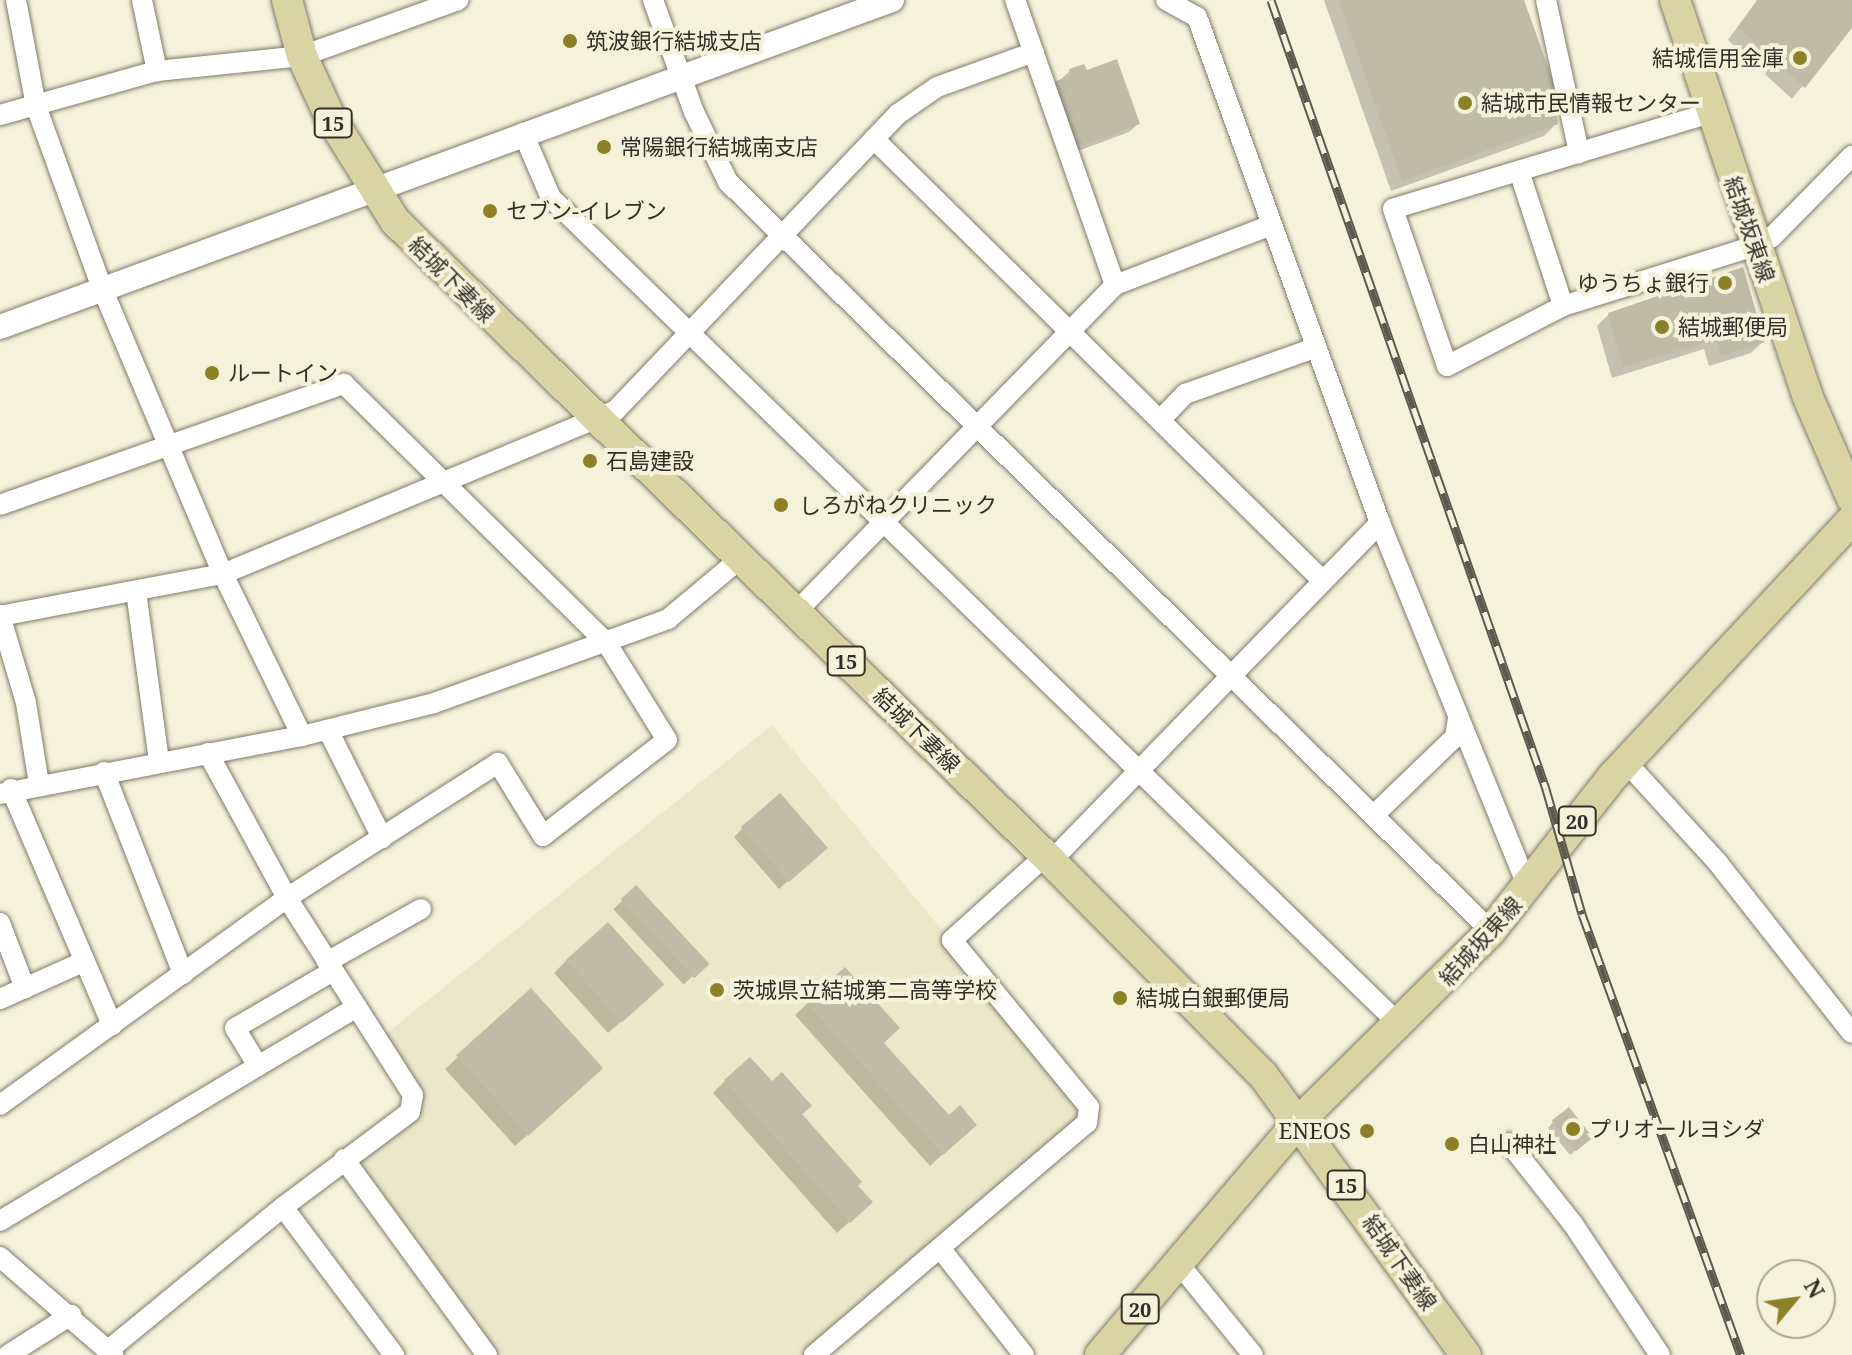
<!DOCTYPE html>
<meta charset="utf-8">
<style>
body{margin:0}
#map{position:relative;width:1852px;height:1355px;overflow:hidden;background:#f5f2dc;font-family:"Noto Serif","Noto Sans JP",serif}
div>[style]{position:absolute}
.built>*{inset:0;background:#ebe7c9}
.shadow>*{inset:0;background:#0003;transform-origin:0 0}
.building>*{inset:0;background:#bebba6;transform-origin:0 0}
.roads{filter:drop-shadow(0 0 2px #7e7b67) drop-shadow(0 0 2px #7e7b67)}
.minor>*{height:20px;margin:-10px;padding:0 10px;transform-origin:10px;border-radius:10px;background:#fff}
.tertiary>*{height:24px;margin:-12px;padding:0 12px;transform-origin:12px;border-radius:12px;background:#fff}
.primary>*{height:30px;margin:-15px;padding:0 15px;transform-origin:15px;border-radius:15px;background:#dad3a3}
.rail>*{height:9px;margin-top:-4.5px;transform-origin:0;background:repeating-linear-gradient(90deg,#f5f2dc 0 18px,#5c5a4f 0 36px);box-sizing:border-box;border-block:2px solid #5c5a4f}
.dots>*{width:22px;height:22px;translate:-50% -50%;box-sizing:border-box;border:4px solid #f5f2dc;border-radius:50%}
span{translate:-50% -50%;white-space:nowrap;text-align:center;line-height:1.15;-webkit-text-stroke:8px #f5f2dc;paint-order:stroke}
.shield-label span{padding:2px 6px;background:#f5f2dc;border:2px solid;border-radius:6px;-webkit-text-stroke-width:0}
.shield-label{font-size:20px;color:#313027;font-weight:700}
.poi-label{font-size:22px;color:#313027}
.left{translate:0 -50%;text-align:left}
.right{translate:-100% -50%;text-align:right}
.street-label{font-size:22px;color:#313027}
.north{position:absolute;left:1756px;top:1259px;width:80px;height:80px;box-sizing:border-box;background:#f5f2dc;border:2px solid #a7a494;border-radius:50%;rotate:61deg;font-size:22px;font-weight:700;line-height:32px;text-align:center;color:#313027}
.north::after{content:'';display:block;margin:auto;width:28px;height:36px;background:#8d8128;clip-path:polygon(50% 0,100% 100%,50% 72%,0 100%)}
</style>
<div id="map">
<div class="built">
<i style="clip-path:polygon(772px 725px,1089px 1107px,940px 1248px,814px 1355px,490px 1355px,344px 1159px,410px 1112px,378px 1040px)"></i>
</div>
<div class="shadow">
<i style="clip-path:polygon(1324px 0,1522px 0,1556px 124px,1544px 136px,1391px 191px)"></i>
<i style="clip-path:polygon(1757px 0,1852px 0,1852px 24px,1792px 99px,1728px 40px)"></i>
<i style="clip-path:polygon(1070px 71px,1138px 124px,1129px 132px,1070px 154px,1047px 92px)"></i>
<i style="clip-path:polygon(1609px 314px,1763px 341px,1751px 353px,1709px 366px,1704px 349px,1612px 378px,1597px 326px)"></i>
<i style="clip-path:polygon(743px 828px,816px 856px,779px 889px,734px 837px)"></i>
<i style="left:636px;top:888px;width:103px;height:31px;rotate:47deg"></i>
<i style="clip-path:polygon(566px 961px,649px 997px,608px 1033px,554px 973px)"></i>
<i style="clip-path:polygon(845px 969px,881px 1043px,962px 1136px,930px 1166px,795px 1015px)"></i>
<i style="clip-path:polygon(531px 990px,589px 1080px,515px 1146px,445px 1069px)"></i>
<i style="clip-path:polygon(725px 1081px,855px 1186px,858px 1214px,837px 1233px,713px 1093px)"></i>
<i style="clip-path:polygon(1553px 1122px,1585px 1143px,1570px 1155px,1548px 1128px)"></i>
</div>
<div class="building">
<i style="clip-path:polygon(1339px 0,1524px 0,1553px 81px,1558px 124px,1402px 181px)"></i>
<i style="clip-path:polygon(1758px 0,1852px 0,1852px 28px,1805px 88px,1738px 27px)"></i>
<i style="clip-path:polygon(1117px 59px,1140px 124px,1078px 147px,1054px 82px,1071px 75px,1069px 69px,1084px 64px,1087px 70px)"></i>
<i style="clip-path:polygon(1743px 267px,1765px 342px,1721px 356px,1716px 339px,1623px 367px,1608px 313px)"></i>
<i style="left:780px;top:793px;width:73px;height:52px;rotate:49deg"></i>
<i style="left:636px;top:885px;width:108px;height:21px;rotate:47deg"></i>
<i style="left:608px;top:922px;width:84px;height:57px;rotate:48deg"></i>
<i style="clip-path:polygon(845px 967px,900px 1028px,884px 1043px,949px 1115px,960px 1105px,977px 1125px,943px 1155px,806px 1002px)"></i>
<i style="left:531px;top:988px;width:108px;height:101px;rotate:48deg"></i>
<i style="clip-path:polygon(750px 1057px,772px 1081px,782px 1072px,812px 1106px,802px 1114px,862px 1182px,858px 1186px,873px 1202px,850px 1223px,724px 1080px)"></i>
<i style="left:1569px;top:1107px;width:39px;height:22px;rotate:52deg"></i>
</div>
<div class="roads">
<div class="minor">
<i style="left:16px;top:0;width:108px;rotate:79.3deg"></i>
<i style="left:36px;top:106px;width:194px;rotate:70.1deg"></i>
<i style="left:102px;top:288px;width:311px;rotate:67.1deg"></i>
<i style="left:223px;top:574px;width:180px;rotate:64deg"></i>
<i style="left:142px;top:0;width:73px;rotate:78.1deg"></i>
<i style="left:653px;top:0;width:119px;rotate:69.9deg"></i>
<i style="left:694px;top:112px;width:78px;rotate:64.1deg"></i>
<i style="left:728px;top:182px;width:1069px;rotate:44.47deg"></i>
<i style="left:1166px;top:0;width:35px;rotate:29deg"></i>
<i style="left:1197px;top:17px;width:538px;rotate:70.12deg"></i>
<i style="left:1380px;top:523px;width:393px;rotate:67.9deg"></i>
<i style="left:1546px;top:0;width:157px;rotate:77.8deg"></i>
<i style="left:1710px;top:113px;width:331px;rotate:163.2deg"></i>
<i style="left:1393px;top:209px;width:166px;rotate:71deg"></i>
<i style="left:1447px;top:366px;width:131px;rotate:-27.3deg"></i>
<i style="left:1563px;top:306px;width:201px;rotate:-17.4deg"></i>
<i style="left:1755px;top:246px;width:19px;rotate:-28deg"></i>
<i style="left:1772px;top:237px;width:114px;rotate:-45.4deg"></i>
<i style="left:0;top:115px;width:163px;rotate:-15.7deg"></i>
<i style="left:157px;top:71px;width:146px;rotate:-5.9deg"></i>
<i style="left:302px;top:56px;width:166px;rotate:-19.7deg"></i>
<i style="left:523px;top:133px;width:71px;rotate:66.7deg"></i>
<i style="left:551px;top:198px;width:1187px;rotate:44.25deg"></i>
<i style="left:874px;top:139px;width:630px;rotate:44.55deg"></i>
<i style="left:1519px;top:171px;width:142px;rotate:71.9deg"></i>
<i style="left:1115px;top:285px;width:165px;rotate:-21deg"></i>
<i style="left:1161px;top:419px;width:35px;rotate:-46deg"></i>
<i style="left:1185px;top:394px;width:137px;rotate:-19.6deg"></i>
<i style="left:0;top:505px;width:365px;rotate:-19.4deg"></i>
<i style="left:344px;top:384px;width:368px;rotate:44.6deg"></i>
<i style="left:606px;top:642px;width:115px;rotate:58.1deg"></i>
<i style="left:667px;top:740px;width:157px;rotate:142.3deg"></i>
<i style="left:543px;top:836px;width:86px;rotate:-121.7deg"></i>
<i style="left:498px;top:763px;width:250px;rotate:147.4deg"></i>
<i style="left:287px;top:898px;width:165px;rotate:-118.6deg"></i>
<i style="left:136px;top:591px;width:173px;rotate:82.3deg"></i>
<i style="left:796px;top:612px;width:457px;rotate:-45.7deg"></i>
<i style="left:1115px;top:285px;width:302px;rotate:-109.3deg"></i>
<i style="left:0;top:615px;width:92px;rotate:73.5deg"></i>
<i style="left:26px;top:703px;width:82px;rotate:80.9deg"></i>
<i style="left:0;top:616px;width:227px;rotate:-10.7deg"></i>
<i style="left:223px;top:574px;width:425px;rotate:-22.6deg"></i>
<i style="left:615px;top:411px;width:410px;rotate:-46.4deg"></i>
<i style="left:898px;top:114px;width:47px;rotate:-34.7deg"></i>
<i style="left:937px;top:87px;width:103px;rotate:-19.8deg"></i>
<i style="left:328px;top:730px;width:121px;rotate:63.4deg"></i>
<i style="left:1625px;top:761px;width:138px;rotate:47.6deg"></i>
<i style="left:1718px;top:863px;width:216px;rotate:51.8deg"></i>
<i style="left:104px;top:772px;width:217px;rotate:68.6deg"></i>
<i style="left:11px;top:789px;width:257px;rotate:66.8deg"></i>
<i style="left:0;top:794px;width:308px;rotate:-10.9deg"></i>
<i style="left:302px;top:736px;width:136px;rotate:-14deg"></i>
<i style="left:434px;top:703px;width:249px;rotate:-19.7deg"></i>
<i style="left:668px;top:619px;width:94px;rotate:-39.8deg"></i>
<i style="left:1375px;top:814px;width:111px;rotate:-43.9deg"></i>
<i style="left:1455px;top:737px;width:19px;rotate:-81deg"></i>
<i style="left:1051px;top:861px;width:472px;rotate:-45.8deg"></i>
<i style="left:0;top:923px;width:70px;rotate:69deg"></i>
<i style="left:327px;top:962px;width:108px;rotate:-29.4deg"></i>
<i style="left:0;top:999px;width:93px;rotate:-24.1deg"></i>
<i style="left:258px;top:1066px;width:115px;rotate:-30.8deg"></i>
<i style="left:0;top:1105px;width:354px;rotate:-35.8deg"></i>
<i style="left:287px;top:898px;width:234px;rotate:57.4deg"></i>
<i style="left:413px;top:1095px;width:17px;rotate:100deg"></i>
<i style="left:410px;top:1112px;width:159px;rotate:143.2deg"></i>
<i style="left:283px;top:1207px;width:226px;rotate:140.7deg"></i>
<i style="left:1509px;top:1143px;width:103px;rotate:51.7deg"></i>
<i style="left:1573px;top:1224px;width:157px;rotate:56.4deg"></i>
<i style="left:344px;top:1159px;width:243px;rotate:53.9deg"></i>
<i style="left:283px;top:1207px;width:185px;rotate:53.1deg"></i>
<i style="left:0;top:1221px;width:301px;rotate:-31deg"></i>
<i style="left:258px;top:1066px;width:44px;rotate:-121.2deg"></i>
<i style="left:235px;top:1028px;width:113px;rotate:-30.2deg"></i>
<i style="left:940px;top:1248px;width:136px;rotate:51.9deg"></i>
<i style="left:0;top:1257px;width:150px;rotate:40.9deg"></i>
<i style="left:1179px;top:1264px;width:117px;rotate:50.9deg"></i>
<i style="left:8px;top:1355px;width:75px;rotate:-32.4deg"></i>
<i style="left:814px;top:1355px;width:358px;rotate:-40.4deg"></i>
<i style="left:1087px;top:1123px;width:16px;rotate:-83deg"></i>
<i style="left:1089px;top:1107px;width:216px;rotate:-129.4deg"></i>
<i style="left:952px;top:940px;width:127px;rotate:-42.1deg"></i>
</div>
<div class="tertiary">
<i style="left:0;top:327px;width:950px;rotate:-20.13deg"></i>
</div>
<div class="primary">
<i style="left:287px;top:0;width:58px;rotate:75deg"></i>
<i style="left:302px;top:56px;width:67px;rotate:65.3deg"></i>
<i style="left:330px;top:117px;width:123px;rotate:58deg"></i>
<i style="left:395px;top:221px;width:916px;rotate:44.29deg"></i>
<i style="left:1051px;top:861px;width:301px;rotate:45.3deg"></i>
<i style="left:1263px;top:1075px;width:346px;rotate:54.1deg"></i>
<i style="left:1675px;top:0;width:416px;rotate:71.5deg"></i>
<i style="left:1807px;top:395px;width:113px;rotate:66.6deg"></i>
<i style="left:1100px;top:1355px;width:309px;rotate:-49.6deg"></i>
<i style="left:1300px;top:1120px;width:269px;rotate:-44.7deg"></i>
<i style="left:1491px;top:931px;width:197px;rotate:-51.8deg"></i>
<i style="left:1613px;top:776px;width:350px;rotate:-47deg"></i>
</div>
</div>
<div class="rail">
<i style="left:1271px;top:0;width:836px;rotate:70.78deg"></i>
<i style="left:1546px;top:789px;width:130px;rotate:73.9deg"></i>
<i style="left:1582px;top:914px;width:469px;rotate:70.2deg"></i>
</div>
<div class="dots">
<i style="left:570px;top:41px;background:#8d8128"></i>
<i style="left:1800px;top:58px;background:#8d8128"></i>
<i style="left:1465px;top:103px;background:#8d8128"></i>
<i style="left:604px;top:147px;background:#8d8128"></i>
<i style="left:490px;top:211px;background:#8d8128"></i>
<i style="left:1725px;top:283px;background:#8d8128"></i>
<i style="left:1662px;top:327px;background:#8d8128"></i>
<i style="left:212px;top:373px;background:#8d8128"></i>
<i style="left:590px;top:461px;background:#8d8128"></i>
<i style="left:781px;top:505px;background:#8d8128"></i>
<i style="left:717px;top:990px;background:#8d8128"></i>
<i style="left:1120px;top:998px;background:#8d8128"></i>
<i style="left:1573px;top:1129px;background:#8d8128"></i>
<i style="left:1367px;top:1131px;background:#8d8128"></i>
<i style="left:1452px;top:1144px;background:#8d8128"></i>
</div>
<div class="shield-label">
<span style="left:333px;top:123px">15</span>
<span style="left:846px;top:661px">15</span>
<span style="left:1577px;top:821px">20</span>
<span style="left:1346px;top:1185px">15</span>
<span style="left:1140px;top:1309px">20</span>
</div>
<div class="poi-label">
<span class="left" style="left:586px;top:41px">筑波銀行結城支店</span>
<span class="right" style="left:1784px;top:58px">結城信用金庫</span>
<span class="left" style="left:1481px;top:103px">結城市民情報センター</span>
<span class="left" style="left:620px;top:147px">常陽銀行結城南支店</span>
<span class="left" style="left:506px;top:211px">セブン-イレブン</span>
<span class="right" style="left:1709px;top:283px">ゆうちょ銀行</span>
<span class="left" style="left:1678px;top:327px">結城郵便局</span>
<span class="left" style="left:228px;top:373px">ルートイン</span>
<span class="left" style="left:606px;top:461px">石島建設</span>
<span class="left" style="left:799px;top:505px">しろがねクリニック</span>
<span class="left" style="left:733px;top:990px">茨城県立結城第二高等学校</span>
<span class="left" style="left:1136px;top:998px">結城白銀郵便局</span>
<span class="left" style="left:1589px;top:1129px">プリオールヨシダ</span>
<span class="right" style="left:1351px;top:1131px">ENEOS</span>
<span class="left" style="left:1468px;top:1144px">白山神社</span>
</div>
<div class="street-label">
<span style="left:1750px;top:229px;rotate:71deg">結城坂東線</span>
<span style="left:452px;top:279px;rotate:45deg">結城下妻線</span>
<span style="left:917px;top:730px;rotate:44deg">結城下妻線</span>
<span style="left:1480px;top:941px;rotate:-48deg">結城坂東線</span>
<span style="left:1400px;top:1262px;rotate:55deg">結城下妻線</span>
</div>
<div class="north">N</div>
</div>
